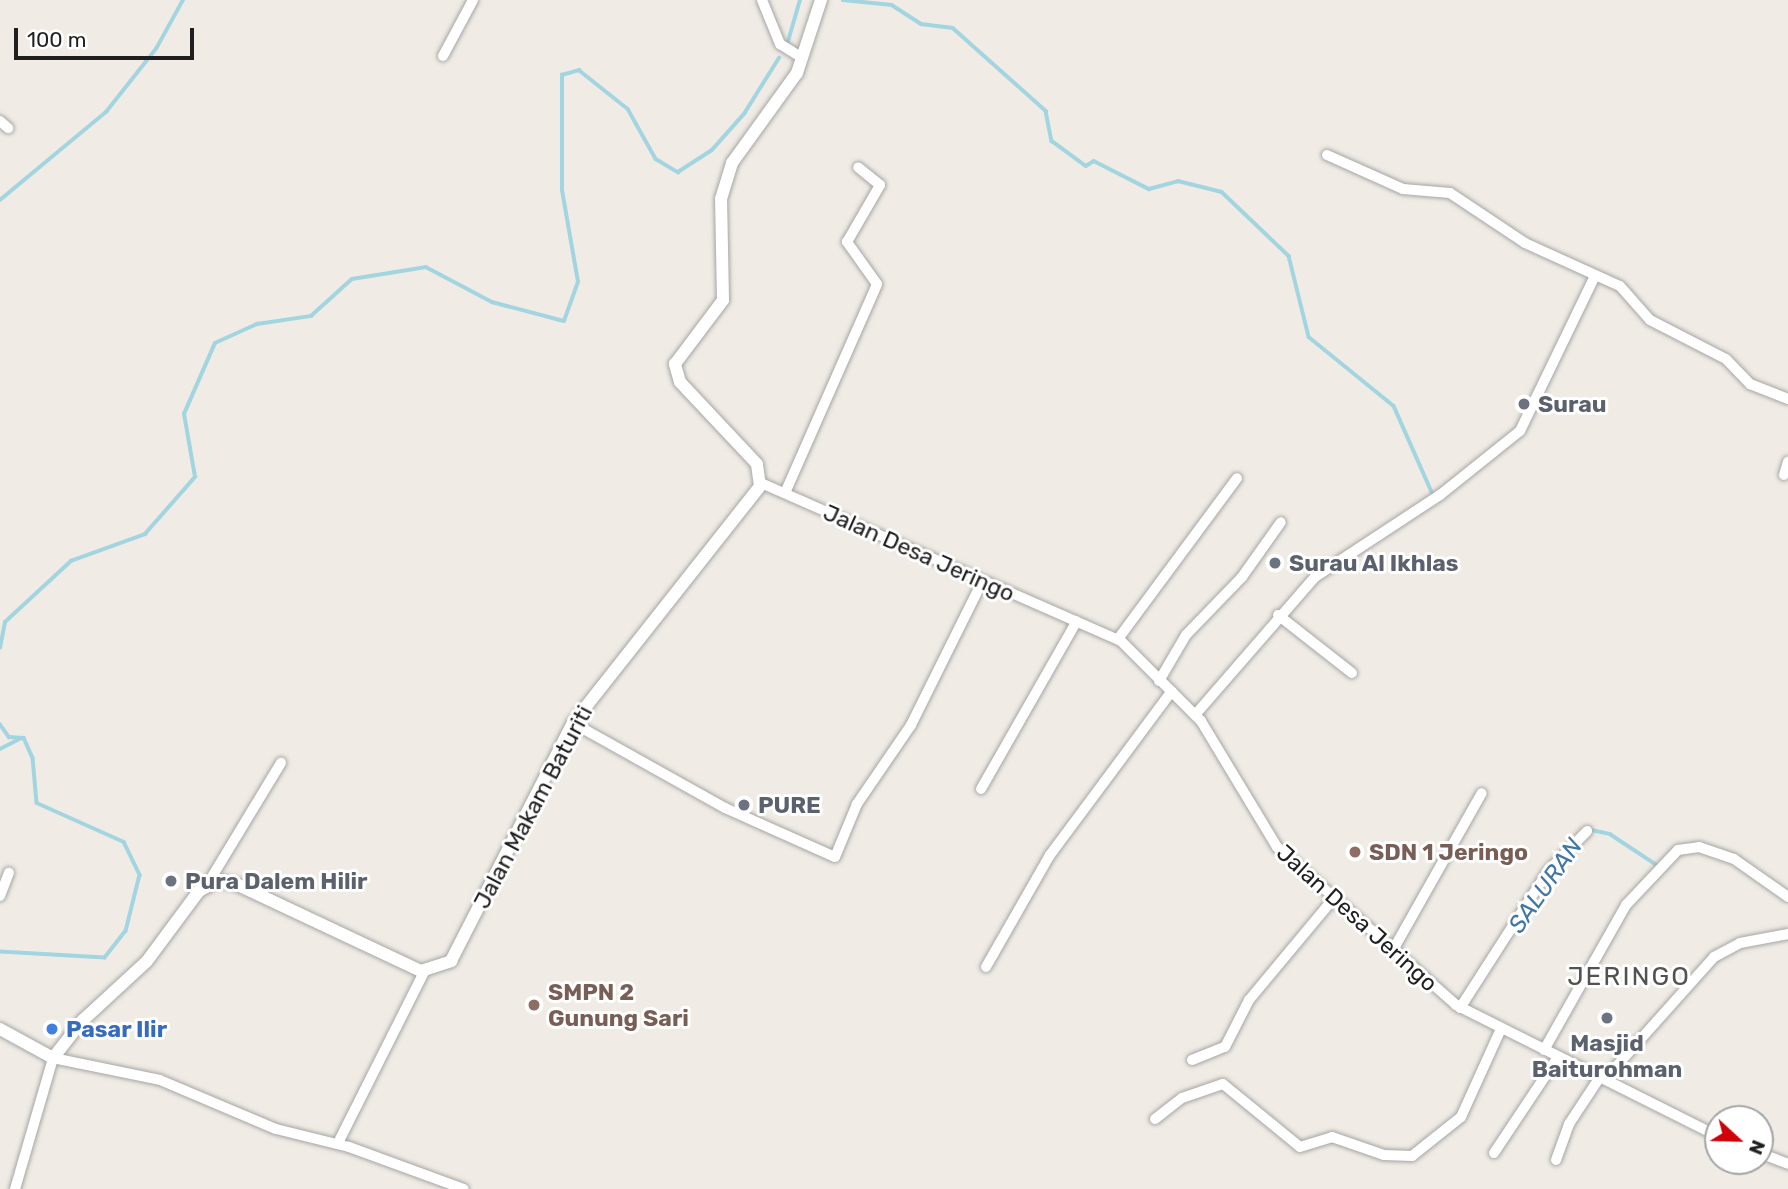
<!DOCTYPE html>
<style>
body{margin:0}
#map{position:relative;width:1788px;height:1189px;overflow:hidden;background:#f0ece5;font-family:Rubik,sans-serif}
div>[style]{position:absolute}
.stream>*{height:3.5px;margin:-1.75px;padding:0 1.75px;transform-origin:1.75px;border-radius:1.75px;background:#a3d5e0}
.roads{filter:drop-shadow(0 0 2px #a6a6a6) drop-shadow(0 0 2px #a6a6a6)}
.minor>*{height:10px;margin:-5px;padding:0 5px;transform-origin:5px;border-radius:5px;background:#fff}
.tertiary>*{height:12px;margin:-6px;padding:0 6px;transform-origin:6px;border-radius:6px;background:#fff}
.dots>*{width:19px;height:19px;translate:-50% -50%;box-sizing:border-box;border:4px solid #fff;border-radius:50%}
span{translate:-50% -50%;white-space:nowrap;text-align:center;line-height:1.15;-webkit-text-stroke:6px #fff;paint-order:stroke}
.worship-label{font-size:23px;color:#5b616d;font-weight:700}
.left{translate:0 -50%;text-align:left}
.street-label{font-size:23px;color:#1f1f1f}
.education-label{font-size:23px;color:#785e54;font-weight:700}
.shop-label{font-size:23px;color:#366cbe;font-weight:700}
.water-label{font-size:24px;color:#4176a5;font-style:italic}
.quarter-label{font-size:26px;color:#525252;letter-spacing:2px}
.north{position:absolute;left:1704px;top:1105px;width:70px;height:70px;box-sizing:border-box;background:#fff;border:2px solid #a5a5a5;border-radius:50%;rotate:112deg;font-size:19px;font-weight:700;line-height:28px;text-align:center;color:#1f1f1f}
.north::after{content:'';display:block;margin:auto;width:24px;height:32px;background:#cf0007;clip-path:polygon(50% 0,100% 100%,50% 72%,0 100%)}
.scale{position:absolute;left:14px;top:28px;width:180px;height:32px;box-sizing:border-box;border:4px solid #1f1f1f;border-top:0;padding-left:9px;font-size:21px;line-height:24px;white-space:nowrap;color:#1f1f1f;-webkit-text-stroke:5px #fff;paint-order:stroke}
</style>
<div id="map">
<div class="stream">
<i style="left:843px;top:0;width:49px;rotate:5.8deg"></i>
<i style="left:892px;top:5px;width:35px;rotate:33deg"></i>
<i style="left:921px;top:24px;width:32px;rotate:7deg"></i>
<i style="left:953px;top:28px;width:125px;rotate:41.7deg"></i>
<i style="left:1046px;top:111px;width:31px;rotate:79deg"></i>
<i style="left:1052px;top:141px;width:42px;rotate:36.3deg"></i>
<i style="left:1086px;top:166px;width:9px;rotate:-32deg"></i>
<i style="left:1094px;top:161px;width:62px;rotate:27deg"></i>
<i style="left:1149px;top:189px;width:30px;rotate:-15deg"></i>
<i style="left:1178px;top:181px;width:45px;rotate:14deg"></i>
<i style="left:1222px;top:192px;width:93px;rotate:43.7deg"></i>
<i style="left:1289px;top:256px;width:83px;rotate:76.1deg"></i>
<i style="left:1309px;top:337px;width:109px;rotate:39.1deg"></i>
<i style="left:1394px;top:406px;width:94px;rotate:66.2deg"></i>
<i style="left:787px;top:45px;width:47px;rotate:-73.9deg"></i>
<i style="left:0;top:200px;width:138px;rotate:-39.7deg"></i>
<i style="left:106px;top:112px;width:80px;rotate:-51.6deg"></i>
<i style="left:156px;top:49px;width:56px;rotate:-61.1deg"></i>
<i style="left:0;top:648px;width:26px;rotate:-79deg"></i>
<i style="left:5px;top:622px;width:90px;rotate:-42.7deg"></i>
<i style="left:71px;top:561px;width:79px;rotate:-20deg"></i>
<i style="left:145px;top:534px;width:76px;rotate:-48.7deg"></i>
<i style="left:195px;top:477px;width:64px;rotate:-99.9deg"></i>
<i style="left:184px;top:414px;width:77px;rotate:-66.4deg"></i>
<i style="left:215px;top:343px;width:46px;rotate:-24.3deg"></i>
<i style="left:257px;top:324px;width:55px;rotate:-8.4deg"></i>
<i style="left:311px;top:316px;width:55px;rotate:-42.1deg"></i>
<i style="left:352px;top:279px;width:75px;rotate:-9.2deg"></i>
<i style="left:426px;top:267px;width:75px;rotate:27.9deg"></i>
<i style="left:492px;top:302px;width:74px;rotate:14.8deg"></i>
<i style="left:564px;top:321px;width:41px;rotate:-70.3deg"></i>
<i style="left:578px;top:282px;width:93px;rotate:-99.9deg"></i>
<i style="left:562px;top:190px;width:115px;rotate:-90deg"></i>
<i style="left:562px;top:75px;width:18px;rotate:-16deg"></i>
<i style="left:579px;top:70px;width:63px;rotate:38.5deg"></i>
<i style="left:628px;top:109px;width:57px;rotate:60.8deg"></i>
<i style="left:656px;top:159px;width:26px;rotate:31deg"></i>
<i style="left:678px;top:172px;width:40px;rotate:-32.9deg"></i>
<i style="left:712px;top:150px;width:48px;rotate:-48.4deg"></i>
<i style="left:744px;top:114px;width:66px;rotate:-58deg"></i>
<i style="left:0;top:724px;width:16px;rotate:55deg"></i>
<i style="left:9px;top:737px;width:15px;rotate:4deg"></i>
<i style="left:24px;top:738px;width:22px;rotate:66deg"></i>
<i style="left:33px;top:758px;width:45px;rotate:84.9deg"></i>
<i style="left:37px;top:803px;width:95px;rotate:24.1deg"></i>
<i style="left:124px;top:842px;width:37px;rotate:64deg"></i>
<i style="left:140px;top:875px;width:58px;rotate:104deg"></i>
<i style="left:126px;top:931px;width:34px;rotate:128deg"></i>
<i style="left:105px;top:958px;width:105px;rotate:-176.7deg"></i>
<i style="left:0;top:749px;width:22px;rotate:-27deg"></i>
<i style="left:1587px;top:829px;width:24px;rotate:12deg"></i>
<i style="left:1610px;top:834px;width:56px;rotate:33.4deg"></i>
</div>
<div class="roads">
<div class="minor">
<i style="left:762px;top:0;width:48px;rotate:67.8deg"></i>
<i style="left:780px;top:44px;width:26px;rotate:32deg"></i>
<i style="left:443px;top:56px;width:64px;rotate:-61.8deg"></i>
<i style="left:0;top:121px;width:11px;rotate:41deg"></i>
<i style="left:1327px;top:155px;width:83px;rotate:24.1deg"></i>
<i style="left:1403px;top:189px;width:47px;rotate:4.9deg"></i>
<i style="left:1450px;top:193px;width:90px;rotate:33.7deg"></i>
<i style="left:1525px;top:243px;width:104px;rotate:24.4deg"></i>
<i style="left:1620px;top:286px;width:45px;rotate:48.6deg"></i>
<i style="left:1650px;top:320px;width:85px;rotate:27.2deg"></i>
<i style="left:1726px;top:359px;width:35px;rotate:46deg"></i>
<i style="left:1750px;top:384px;width:41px;rotate:21.5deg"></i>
<i style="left:1784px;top:475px;width:14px;rotate:-73deg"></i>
<i style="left:761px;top:483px;width:393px;rotate:23.7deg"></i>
<i style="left:1121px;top:641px;width:113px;rotate:45deg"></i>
<i style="left:1201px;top:721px;width:147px;rotate:58.9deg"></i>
<i style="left:1277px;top:847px;width:239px;rotate:41.4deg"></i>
<i style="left:1456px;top:1005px;width:293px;rotate:26.6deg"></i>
<i style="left:785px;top:493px;width:228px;rotate:-66.2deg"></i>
<i style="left:877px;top:284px;width:52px;rotate:-125.5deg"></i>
<i style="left:847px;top:242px;width:66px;rotate:-59.9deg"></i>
<i style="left:880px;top:185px;width:28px;rotate:-141deg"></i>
<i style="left:1278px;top:615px;width:94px;rotate:38.1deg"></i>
<i style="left:1118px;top:639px;width:200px;rotate:-53.5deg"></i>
<i style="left:1159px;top:681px;width:53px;rotate:-59.6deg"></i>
<i style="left:1186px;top:635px;width:81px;rotate:-46deg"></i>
<i style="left:1242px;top:577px;width:67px;rotate:-54.7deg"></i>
<i style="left:1195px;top:715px;width:183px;rotate:-49deg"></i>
<i style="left:1315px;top:577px;width:149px;rotate:-33.3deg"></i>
<i style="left:1440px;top:495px;width:102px;rotate:-38.7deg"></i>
<i style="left:1520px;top:431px;width:172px;rotate:-64.2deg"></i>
<i style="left:573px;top:723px;width:174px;rotate:29.2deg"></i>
<i style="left:725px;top:808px;width:120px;rotate:24deg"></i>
<i style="left:835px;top:857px;width:57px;rotate:-67.5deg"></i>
<i style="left:857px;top:804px;width:96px;rotate:-55.6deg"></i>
<i style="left:911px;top:725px;width:160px;rotate:-63.6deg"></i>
<i style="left:981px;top:789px;width:193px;rotate:-60.3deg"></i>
<i style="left:207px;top:885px;width:143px;rotate:-58.8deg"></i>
<i style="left:0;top:896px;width:25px;rotate:-69deg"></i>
<i style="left:1393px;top:950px;width:180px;rotate:-60.5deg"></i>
<i style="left:986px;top:967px;width:129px;rotate:-60.3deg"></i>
<i style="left:1050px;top:855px;width:204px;rotate:-53.4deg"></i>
<i style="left:1460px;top:1008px;width:163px;rotate:-57.3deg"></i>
<i style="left:1548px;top:871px;width:56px;rotate:-45.7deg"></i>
<i style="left:1544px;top:1050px;width:167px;rotate:-60.5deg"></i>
<i style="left:1626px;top:905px;width:76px;rotate:-46.6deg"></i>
<i style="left:1678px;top:850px;width:21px;rotate:-8deg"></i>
<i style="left:1699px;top:847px;width:37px;rotate:19deg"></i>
<i style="left:1734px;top:859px;width:66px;rotate:35.1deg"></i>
<i style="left:1192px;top:1060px;width:35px;rotate:-22deg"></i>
<i style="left:1225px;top:1047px;width:53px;rotate:-62.9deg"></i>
<i style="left:1249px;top:1000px;width:133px;rotate:-50.2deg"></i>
<i style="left:1605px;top:1079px;width:164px;rotate:-48.2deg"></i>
<i style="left:1714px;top:957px;width:30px;rotate:-28deg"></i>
<i style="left:1740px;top:943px;width:49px;rotate:-10.6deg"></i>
<i style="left:1155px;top:1119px;width:34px;rotate:-38deg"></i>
<i style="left:1182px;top:1098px;width:43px;rotate:-18.9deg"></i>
<i style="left:1223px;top:1084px;width:99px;rotate:39.3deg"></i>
<i style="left:1300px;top:1147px;width:34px;rotate:-17deg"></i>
<i style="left:1332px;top:1137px;width:55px;rotate:19.1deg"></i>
<i style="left:1384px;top:1155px;width:28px;rotate:2deg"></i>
<i style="left:1412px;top:1156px;width:63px;rotate:-38.5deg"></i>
<i style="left:1461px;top:1117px;width:97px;rotate:-65.6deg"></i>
<i style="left:338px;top:1143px;width:191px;rotate:-63.3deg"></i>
<i style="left:1494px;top:1153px;width:115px;rotate:-56.3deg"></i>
<i style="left:1760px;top:1153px;width:30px;rotate:21deg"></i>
<i style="left:1556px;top:1160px;width:38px;rotate:-70deg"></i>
<i style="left:1569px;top:1124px;width:56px;rotate:-56.6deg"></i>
<i style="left:15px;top:1189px;width:136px;rotate:-73.8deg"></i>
<i style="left:53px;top:1058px;width:109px;rotate:11.6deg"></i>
<i style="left:160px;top:1080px;width:126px;rotate:22.9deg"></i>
<i style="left:276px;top:1129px;width:75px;rotate:13.9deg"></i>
<i style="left:349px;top:1147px;width:122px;rotate:20.1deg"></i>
</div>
<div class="tertiary">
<i style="left:0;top:1029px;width:60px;rotate:28.7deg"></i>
<i style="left:53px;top:1058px;width:47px;rotate:-51.9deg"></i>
<i style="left:82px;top:1021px;width:88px;rotate:-42.7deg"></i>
<i style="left:147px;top:961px;width:87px;rotate:-53.4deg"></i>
<i style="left:199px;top:891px;width:21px;rotate:-29deg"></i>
<i style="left:217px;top:881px;width:19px;rotate:9deg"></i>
<i style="left:236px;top:884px;width:204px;rotate:25.2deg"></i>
<i style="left:421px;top:971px;width:32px;rotate:-18deg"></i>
<i style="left:451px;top:961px;width:267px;rotate:-62.9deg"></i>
<i style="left:573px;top:723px;width:302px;rotate:-51.7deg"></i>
<i style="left:760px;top:486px;width:22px;rotate:-98deg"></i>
<i style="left:757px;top:464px;width:112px;rotate:-133.2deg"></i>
<i style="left:680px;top:382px;width:19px;rotate:-106deg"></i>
<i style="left:675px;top:364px;width:80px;rotate:-53.1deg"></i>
<i style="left:723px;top:300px;width:101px;rotate:-91.1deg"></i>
<i style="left:721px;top:199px;width:38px;rotate:-73deg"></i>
<i style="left:732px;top:163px;width:111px;rotate:-54.2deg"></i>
<i style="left:797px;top:73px;width:77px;rotate:-71.8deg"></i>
</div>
</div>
<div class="dots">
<i style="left:1524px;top:404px;background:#6b7280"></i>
<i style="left:1275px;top:563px;background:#6b7280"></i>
<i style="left:744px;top:805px;background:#6b7280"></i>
<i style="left:1355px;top:852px;background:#8d6e63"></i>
<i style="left:171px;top:881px;background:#6b7280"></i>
<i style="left:534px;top:1005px;background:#8d6e63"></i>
<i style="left:1607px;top:1018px;background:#6b7280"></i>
<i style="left:52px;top:1029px;background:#3f7fe0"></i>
</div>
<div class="worship-label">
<span class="left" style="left:1538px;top:404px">Surau</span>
<span class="left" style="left:1289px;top:563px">Surau Al Ikhlas</span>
<span class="left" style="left:758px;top:805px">PURE</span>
<span class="left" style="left:185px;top:881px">Pura Dalem Hilir</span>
<span style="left:1607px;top:1056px">Masjid<br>Baiturohman</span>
</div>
<div class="street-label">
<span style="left:919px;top:553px;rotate:24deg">Jalan Desa Jeringo</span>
<span style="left:533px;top:807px;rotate:-62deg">Jalan Makam Baturiti</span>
<span style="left:1357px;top:918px;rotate:42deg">Jalan Desa Jeringo</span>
</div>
<div class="education-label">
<span class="left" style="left:1369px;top:852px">SDN 1 Jeringo</span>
<span class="left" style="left:548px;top:1005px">SMPN 2<br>Gunung Sari</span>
</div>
<div class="shop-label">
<span class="left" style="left:66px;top:1029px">Pasar Ilir</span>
</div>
<div class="water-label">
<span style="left:1546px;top:886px;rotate:-55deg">SALURAN</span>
</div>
<div class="quarter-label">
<span style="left:1629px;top:977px">JERINGO</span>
</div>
<div class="north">N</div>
<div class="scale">100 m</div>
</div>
